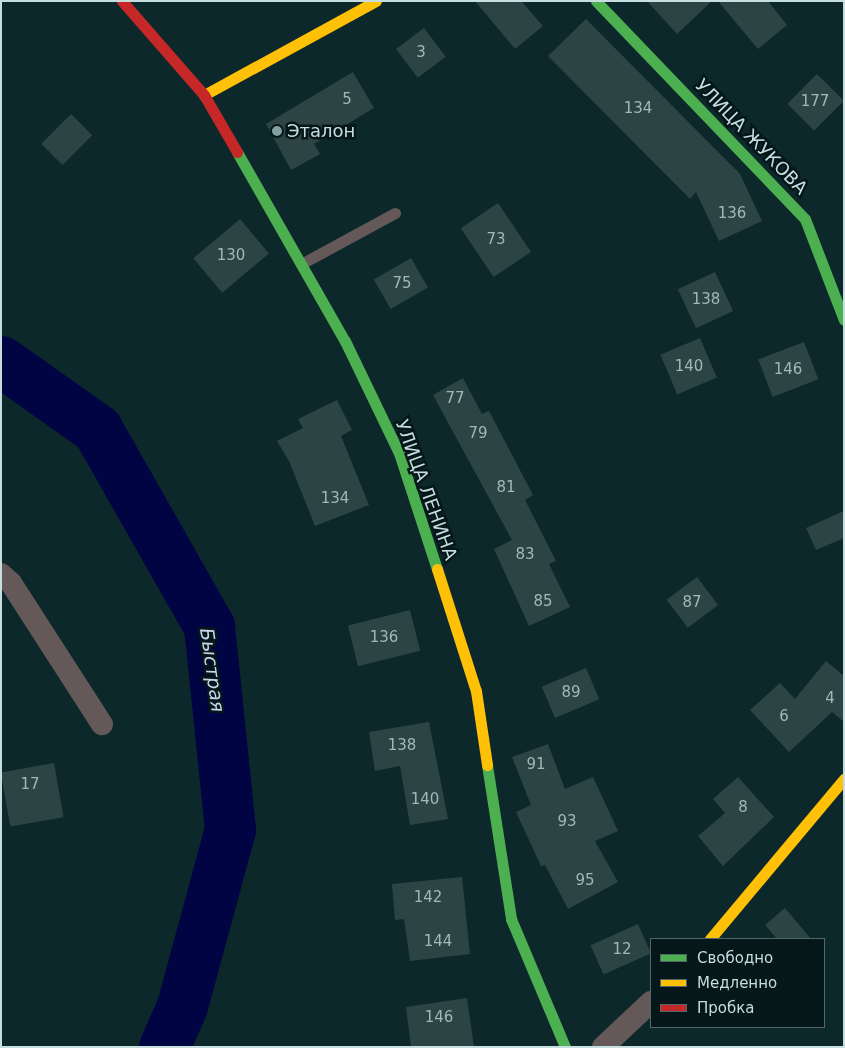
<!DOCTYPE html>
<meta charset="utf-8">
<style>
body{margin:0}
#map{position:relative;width:845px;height:1048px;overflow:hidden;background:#0d282a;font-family:"DejaVu Sans",sans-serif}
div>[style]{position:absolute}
.river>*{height:51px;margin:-25.5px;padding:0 25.5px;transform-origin:25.5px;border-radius:25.5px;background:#010443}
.building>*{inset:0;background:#2d4444;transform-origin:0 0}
.lane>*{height:11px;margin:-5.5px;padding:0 5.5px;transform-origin:5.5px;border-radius:5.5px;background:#645858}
.street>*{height:22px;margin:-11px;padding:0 11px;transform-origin:11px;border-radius:11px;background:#645858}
.fast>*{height:11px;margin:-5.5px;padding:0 5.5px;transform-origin:5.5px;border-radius:5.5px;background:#4caf50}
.slow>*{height:11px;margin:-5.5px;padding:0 5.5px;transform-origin:5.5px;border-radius:5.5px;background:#ffc107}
.jam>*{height:11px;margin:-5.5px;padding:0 5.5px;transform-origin:5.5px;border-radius:5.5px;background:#c62828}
.dots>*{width:14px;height:14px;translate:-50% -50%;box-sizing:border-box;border:2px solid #051719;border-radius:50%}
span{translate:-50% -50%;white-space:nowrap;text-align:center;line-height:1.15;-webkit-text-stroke:5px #051719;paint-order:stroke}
.number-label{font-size:15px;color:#a0b8b9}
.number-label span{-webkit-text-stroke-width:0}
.poi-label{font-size:18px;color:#c6dee0}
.left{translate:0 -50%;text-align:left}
.street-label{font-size:18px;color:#c6dee0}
.water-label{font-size:19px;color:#c8d5ed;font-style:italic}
.frame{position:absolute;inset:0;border:2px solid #c6dee0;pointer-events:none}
.legend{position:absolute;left:650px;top:938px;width:175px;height:90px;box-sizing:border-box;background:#051719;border:1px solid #526769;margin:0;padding:6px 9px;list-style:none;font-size:15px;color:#c6dee0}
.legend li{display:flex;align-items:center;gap:10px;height:25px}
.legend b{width:25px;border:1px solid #526769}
</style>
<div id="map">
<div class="river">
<i style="left:1px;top:361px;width:118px;rotate:35.3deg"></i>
<i style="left:97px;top:429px;width:227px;rotate:60.4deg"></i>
<i style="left:209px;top:626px;width:204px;rotate:84.1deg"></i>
<i style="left:230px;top:829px;width:183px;rotate:105.2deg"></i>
<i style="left:182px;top:1006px;width:45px;rotate:113.7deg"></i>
</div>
<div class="building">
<i style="clip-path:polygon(475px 1px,521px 1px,543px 26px,515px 49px)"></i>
<i style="clip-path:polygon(647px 1px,712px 1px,677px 34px)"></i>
<i style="clip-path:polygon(718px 1px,768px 1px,787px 25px,758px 49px)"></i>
<i style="clip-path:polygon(586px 19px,740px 174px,762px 221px,719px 241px,696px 192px,690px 199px,548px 56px)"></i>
<i style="left:424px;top:28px;width:36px;height:35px;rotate:53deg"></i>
<i style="clip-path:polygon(353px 72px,374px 108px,314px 144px,320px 154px,291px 170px,266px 124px)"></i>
<i style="left:817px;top:74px;width:38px;height:42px;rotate:45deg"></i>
<i style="left:71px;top:114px;width:30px;height:42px;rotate:45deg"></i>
<i style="left:498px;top:203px;width:59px;height:45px;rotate:56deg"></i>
<i style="left:240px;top:219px;width:45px;height:61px;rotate:50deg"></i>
<i style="left:411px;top:258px;width:34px;height:43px;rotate:60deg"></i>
<i style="left:715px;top:272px;width:43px;height:41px;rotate:65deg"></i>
<i style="left:700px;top:338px;width:43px;height:43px;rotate:67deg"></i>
<i style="left:804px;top:342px;width:40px;height:49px;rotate:69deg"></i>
<i style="clip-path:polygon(463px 378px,482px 414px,489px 411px,533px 495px,525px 500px,556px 561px,549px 564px,570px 607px,529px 626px,494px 549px,512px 540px,433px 395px)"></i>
<i style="clip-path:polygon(337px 400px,352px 430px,341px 436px,369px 505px,315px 526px,289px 461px,277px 441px,303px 428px,298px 419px)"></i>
<i style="clip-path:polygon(844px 511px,844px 538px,816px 550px,806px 528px)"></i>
<i style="left:697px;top:577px;width:35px;height:38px;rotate:53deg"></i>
<i style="left:410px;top:610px;width:42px;height:64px;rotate:76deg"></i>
<i style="clip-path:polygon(826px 661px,844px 676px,844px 722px,832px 712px,789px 752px,750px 710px,780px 683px,795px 699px)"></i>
<i style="left:586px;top:668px;width:34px;height:48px;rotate:67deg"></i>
<i style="clip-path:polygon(429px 722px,448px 819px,410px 825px,400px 766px,375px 771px,369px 732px)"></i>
<i style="clip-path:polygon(548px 744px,565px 789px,593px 777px,618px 831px,595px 841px,618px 882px,568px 909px,545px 865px,541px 866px,516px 812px,531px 805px,512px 757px)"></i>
<i style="left:54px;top:763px;width:55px;height:54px;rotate:80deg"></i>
<i style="clip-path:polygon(738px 777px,774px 817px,723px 866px,698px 836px,725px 813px,713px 799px)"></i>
<i style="clip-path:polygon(462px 877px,470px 954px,410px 961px,404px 919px,395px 920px,392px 884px)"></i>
<i style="clip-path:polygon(785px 908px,811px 939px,777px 939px,765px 925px)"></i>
<i style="left:638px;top:924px;width:32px;height:52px;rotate:66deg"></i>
<i style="clip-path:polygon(467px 998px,474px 1047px,411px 1047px,406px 1007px)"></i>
</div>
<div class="lane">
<i style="left:301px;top:264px;width:107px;rotate:-28.5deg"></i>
</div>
<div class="street">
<i style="left:1px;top:574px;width:13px;rotate:42deg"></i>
<i style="left:11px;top:583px;width:168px;rotate:57.2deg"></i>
<i style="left:603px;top:1047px;width:66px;rotate:-43.2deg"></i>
</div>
<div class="fast">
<i style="left:596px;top:1px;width:302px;rotate:46.2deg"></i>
<i style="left:805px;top:219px;width:108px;rotate:68.9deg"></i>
<i style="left:237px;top:152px;width:218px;rotate:60.3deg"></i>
<i style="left:345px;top:341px;width:124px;rotate:64.3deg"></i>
<i style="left:399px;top:453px;width:122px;rotate:71.9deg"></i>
<i style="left:487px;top:765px;width:156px;rotate:81.1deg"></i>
<i style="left:511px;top:919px;width:139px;rotate:67.1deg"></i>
</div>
<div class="slow">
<i style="left:204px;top:95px;width:196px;rotate:-28.7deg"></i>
<i style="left:437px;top:569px;width:128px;rotate:72.3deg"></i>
<i style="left:476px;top:691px;width:75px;rotate:81.5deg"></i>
<i style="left:710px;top:939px;width:209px;rotate:-50.1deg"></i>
</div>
<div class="jam">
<i style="left:122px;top:1px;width:125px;rotate:48.9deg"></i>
<i style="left:204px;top:95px;width:66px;rotate:59.9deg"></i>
</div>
<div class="dots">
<i style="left:277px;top:131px;background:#859ea0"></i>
</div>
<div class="number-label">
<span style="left:421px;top:53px">3</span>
<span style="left:347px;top:100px">5</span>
<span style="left:815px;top:102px">177</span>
<span style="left:638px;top:109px">134</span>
<span style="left:732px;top:214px">136</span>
<span style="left:496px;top:240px">73</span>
<span style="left:231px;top:256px">130</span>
<span style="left:402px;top:284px">75</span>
<span style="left:706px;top:300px">138</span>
<span style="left:689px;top:367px">140</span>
<span style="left:788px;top:370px">146</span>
<span style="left:455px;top:399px">77</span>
<span style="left:478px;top:434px">79</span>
<span style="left:506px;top:488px">81</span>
<span style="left:335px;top:499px">134</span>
<span style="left:525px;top:555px">83</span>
<span style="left:543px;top:602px">85</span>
<span style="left:692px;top:603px">87</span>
<span style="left:384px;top:638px">136</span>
<span style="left:571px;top:693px">89</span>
<span style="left:830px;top:699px">4</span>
<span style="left:784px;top:717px">6</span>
<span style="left:402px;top:746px">138</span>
<span style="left:536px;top:765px">91</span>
<span style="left:30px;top:785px">17</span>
<span style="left:425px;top:800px">140</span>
<span style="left:743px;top:808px">8</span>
<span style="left:567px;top:822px">93</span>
<span style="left:585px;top:881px">95</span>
<span style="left:428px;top:898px">142</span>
<span style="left:438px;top:942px">144</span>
<span style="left:622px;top:950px">12</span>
<span style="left:439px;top:1018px">146</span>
</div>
<div class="poi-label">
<span class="left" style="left:287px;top:131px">Эталон</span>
</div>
<div class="street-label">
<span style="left:751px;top:137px;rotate:46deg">УЛИЦА ЖУКОВА</span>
<span style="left:426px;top:490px;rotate:70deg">УЛИЦА ЛЕНИНА</span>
</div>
<div class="water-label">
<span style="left:212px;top:670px;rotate:82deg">Быстрая</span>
</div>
<div class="frame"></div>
<ul class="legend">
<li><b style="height:6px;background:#4caf50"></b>Свободно</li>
<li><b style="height:6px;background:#ffc107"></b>Медленно</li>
<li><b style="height:6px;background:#c62828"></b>Пробка</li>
</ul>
</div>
